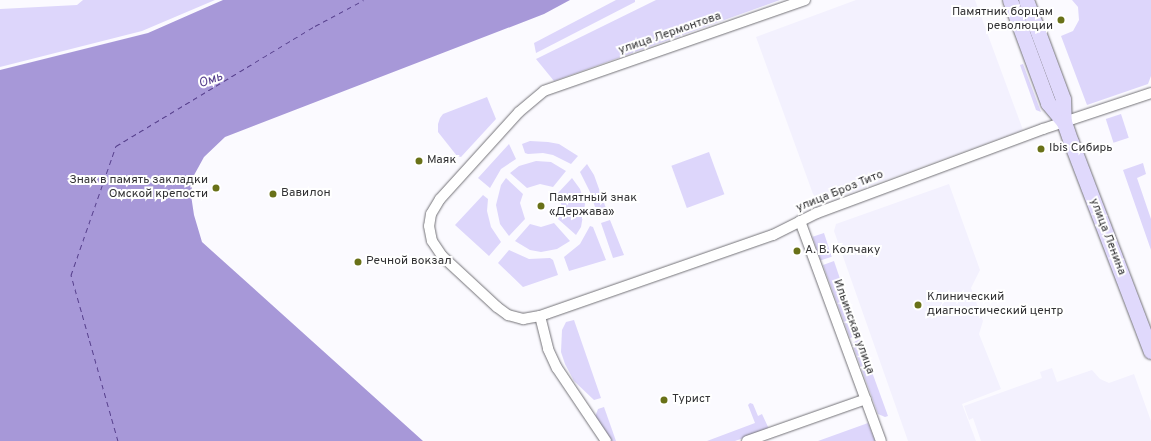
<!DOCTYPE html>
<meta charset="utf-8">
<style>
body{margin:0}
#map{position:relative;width:1151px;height:441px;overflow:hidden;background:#fbfaff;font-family:Overpass,sans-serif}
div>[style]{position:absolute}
.built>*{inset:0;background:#f3f1fe}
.green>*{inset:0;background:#ddd6fb;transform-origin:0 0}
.water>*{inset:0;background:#a798d8}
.ferry>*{height:1px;margin-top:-0.5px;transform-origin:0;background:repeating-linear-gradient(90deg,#57408d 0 5px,transparent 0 9px)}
.roads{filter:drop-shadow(0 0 1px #737277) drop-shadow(0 0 1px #737277)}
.street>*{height:10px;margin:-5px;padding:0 5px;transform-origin:5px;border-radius:5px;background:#fff}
.primary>*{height:15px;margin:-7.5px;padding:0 7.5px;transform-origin:7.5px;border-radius:7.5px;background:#e0d9fc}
.dots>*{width:11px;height:11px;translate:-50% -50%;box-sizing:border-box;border:2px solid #fff;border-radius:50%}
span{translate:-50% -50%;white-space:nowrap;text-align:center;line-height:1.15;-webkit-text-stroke:4px #fff;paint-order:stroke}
.poi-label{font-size:12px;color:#323234}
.right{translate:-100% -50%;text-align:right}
.left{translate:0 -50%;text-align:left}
.street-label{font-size:12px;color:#323234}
.water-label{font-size:13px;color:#57408d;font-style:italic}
</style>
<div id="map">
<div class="built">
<i style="clip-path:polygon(856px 0,975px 0,1023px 130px,817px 205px,756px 37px)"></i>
<i style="clip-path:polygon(949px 184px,980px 270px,971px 288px,983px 321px,979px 334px,1001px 389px,962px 404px,976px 441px,908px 441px,834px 231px,836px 224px)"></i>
<i style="clip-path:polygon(1052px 368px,1057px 382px,1092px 370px,1100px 379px,1109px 383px,1134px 374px,1151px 421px,1151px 441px,981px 441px,973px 418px,969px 420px,964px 406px,1042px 378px,1040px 372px)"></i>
</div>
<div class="green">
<i style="clip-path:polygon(83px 0,215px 0,142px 31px,0 67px,0 9px,77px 5px)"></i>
<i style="clip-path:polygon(616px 0,635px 0,635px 2px,536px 53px,534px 43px)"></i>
<i style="clip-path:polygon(656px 0,780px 0,554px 81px,536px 59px)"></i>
<i style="clip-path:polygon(1072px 0,1151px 0,1151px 76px,1148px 84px,1087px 105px,1061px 36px,1073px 31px,1079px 20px,1078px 7px)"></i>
<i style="clip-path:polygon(1023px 64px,1041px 112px,1036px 110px,1020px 65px)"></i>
<i style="clip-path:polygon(487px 97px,496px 119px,461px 157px,457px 156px,438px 132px,438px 124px,440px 118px,443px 114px)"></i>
<i style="left:1121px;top:114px;width:25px;height:16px;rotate:72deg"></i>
<i style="clip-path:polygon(530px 141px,548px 142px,559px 144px,578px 156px,571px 164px,553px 155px,543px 153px,528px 154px,525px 153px,522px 144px)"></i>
<i style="clip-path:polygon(509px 144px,516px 159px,501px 169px,490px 188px,478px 178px)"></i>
<i style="left:709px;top:152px;width:45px;height:40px;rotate:70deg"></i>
<i style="clip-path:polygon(536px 161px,551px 162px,566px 171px,553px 187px,540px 184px,527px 188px,510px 173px,519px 166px)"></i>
<i style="clip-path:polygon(1143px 163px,1146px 174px,1137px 178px,1151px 219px,1151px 250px,1123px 170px)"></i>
<i style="clip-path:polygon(587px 164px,594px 175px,607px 211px,597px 213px,590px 192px,580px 172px)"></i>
<i style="clip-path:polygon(506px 178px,523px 194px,520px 203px,525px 219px,509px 236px,500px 224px,496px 205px,501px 185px)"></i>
<i style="clip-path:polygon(572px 178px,580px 189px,585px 204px,581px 227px,576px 235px,558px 219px,562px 206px,557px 194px)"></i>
<i style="clip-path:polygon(483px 195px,488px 199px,487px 211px,491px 227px,501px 242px,489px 256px,455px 225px)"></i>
<i style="clip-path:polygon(610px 220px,624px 255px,613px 258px,601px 223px)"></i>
<i style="clip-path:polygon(554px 223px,570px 241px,557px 249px,541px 252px,530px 250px,515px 241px,530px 224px,541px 227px)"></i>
<i style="clip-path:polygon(590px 226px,593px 227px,606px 260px,569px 271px,564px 257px,580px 244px)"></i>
<i style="left:824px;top:233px;width:25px;height:12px;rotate:72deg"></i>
<i style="clip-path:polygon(509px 250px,529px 259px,550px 258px,553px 260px,558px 275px,523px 287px,498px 263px)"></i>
<i style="clip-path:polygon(834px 261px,859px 335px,850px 338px,823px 265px)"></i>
<i style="clip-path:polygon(574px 320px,601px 398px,594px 400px,574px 381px,565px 364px,561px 352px,562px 330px,566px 322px)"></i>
<i style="clip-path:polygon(860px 339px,888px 416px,885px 417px,878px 414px,852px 343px)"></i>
<i style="clip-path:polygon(750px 403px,753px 404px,758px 416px,762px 414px,769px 429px,735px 441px,707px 441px,755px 423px,748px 405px)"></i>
<i style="clip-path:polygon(604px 407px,616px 441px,611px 441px,601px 429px,595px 417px,598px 409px)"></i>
<i style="clip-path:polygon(868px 423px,875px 441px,818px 441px)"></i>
</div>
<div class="water">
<i style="clip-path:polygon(223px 0,570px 0,544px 14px,225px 137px,204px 157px,193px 177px,191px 195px,194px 215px,202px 242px,423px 441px,0 441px,0 70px,148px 33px)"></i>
</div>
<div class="ferry">
<i style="left:118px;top:441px;width:173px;rotate:-105.8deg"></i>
<i style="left:71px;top:275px;width:137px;rotate:-70.8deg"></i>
<i style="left:116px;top:146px;width:232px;rotate:-31.1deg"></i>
<i style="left:315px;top:26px;width:55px;rotate:-28deg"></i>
</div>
<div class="roads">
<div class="street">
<i style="left:805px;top:0;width:276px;rotate:160.8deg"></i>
<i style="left:544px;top:91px;width:33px;rotate:140deg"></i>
<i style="left:519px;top:112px;width:118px;rotate:132.2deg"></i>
<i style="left:440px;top:199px;width:17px;rotate:121deg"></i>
<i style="left:431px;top:214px;width:12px;rotate:99deg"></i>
<i style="left:429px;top:226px;width:15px;rotate:79deg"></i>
<i style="left:432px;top:241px;width:18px;rotate:56deg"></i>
<i style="left:442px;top:256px;width:75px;rotate:42.8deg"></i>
<i style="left:497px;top:307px;width:14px;rotate:36deg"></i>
<i style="left:508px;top:315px;width:16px;rotate:15deg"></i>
<i style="left:523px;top:319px;width:17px;rotate:-10deg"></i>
<i style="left:540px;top:316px;width:247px;rotate:-19.2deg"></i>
<i style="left:773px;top:235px;width:49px;rotate:-26.6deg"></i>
<i style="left:817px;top:213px;width:241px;rotate:-20.4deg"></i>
<i style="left:1043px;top:129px;width:114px;rotate:-18.4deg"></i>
<i style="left:800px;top:221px;width:234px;rotate:69.8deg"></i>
<i style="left:540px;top:316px;width:34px;rotate:76deg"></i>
<i style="left:548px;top:349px;width:21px;rotate:65deg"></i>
<i style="left:557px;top:368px;width:88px;rotate:56.1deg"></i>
<i style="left:747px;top:441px;width:126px;rotate:-19.4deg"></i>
</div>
<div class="primary">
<i style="left:1010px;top:0;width:110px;rotate:69.7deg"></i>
<i style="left:1048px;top:103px;width:25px;rotate:50deg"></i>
<i style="left:1026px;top:0;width:106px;rotate:69.5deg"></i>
<i style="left:1063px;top:99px;width:23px;rotate:88deg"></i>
<i style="left:1064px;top:122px;width:21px;rotate:71deg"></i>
<i style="left:1071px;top:142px;width:224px;rotate:69.1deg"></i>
</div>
</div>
<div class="dots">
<i style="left:1061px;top:20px;background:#697118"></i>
<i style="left:1041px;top:149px;background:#697118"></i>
<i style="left:419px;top:161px;background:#697118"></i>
<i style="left:216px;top:188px;background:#697118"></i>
<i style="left:273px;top:194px;background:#697118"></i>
<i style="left:541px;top:206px;background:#697118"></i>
<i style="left:797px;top:251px;background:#697118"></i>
<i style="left:358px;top:262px;background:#697118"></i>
<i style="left:918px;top:305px;background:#697118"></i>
<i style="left:664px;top:400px;background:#697118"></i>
</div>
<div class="poi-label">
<span class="right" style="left:1053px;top:20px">Памятник борцам<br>революции</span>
<span class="left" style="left:1049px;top:149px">Ibis Сибирь</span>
<span class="left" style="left:427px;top:161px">Маяк</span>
<span class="right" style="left:208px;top:188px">Знак в память закладки<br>Омской крепости</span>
<span class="left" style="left:281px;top:194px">Вавилон</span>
<span class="left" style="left:549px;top:206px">Памятный знак<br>«Держава»</span>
<span class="left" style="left:805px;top:251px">А. В. Колчаку</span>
<span class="left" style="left:366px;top:262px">Речной вокзал</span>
<span class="left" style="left:927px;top:305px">Клинический<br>диагностический центр</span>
<span class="left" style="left:672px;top:400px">Турист</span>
</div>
<div class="street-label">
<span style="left:670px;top:34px;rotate:-19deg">улица Лермонтова</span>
<span style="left:840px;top:192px;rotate:-22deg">улица Броз Тито</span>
<span style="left:1107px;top:237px;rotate:69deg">улица Ленина</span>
<span style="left:853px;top:327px;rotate:70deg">Ильинская улица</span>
</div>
<div class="water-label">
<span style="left:211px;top:81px;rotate:-20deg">Омь</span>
</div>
</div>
